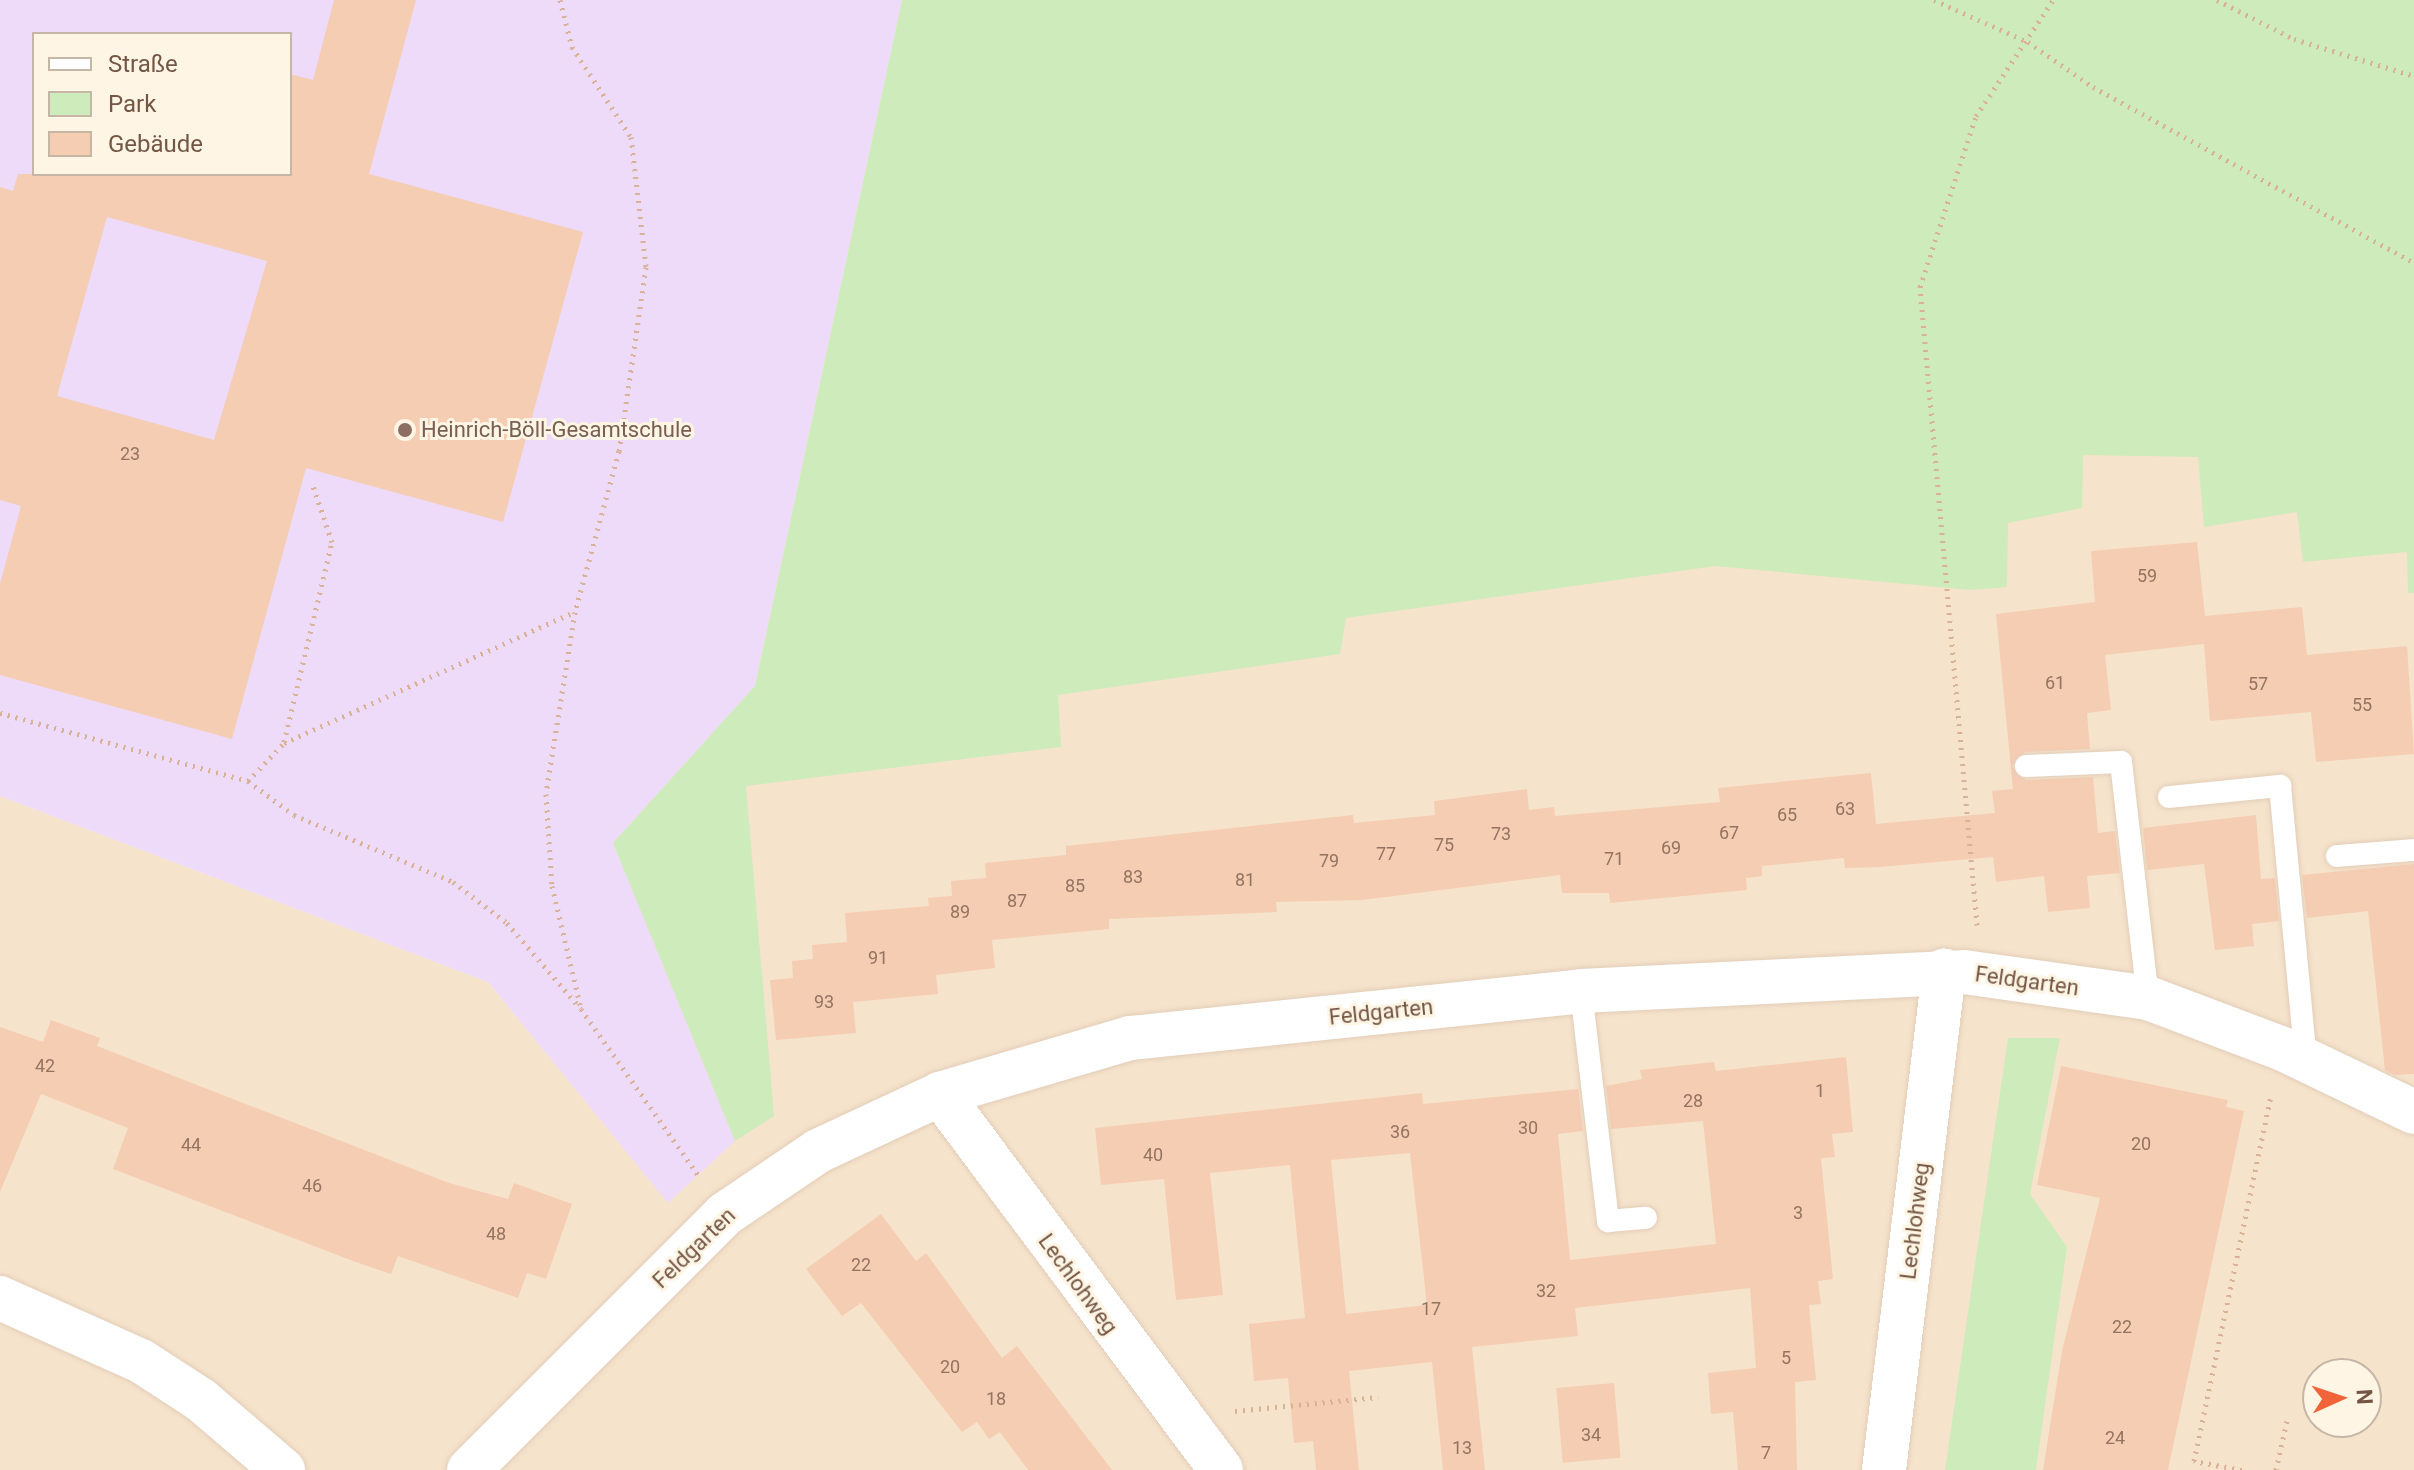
<!DOCTYPE html>
<meta charset="utf-8">
<style>
body{margin:0}
#map{position:relative;width:2414px;height:1470px;overflow:hidden;background:#fef1dd;font-family:Roboto,sans-serif}
div>[style]{position:absolute}
.residential>*{inset:0;background:#f6e3cb}
.education>*{inset:0;background:#eedaf9}
.green>*{inset:0;background:#ceebbb}
.building>*{inset:0;background:#f5cdb3;transform-origin:0 0}
.path>*{height:5px;margin-top:-2.5px;transform-origin:0;background:repeating-linear-gradient(90deg,#d9b197 0 2px,transparent 0 8px)}
.roads{filter:drop-shadow(0 0 2px #e2cdb9) drop-shadow(0 0 2px #e2cdb9)}
.service>*{height:22px;margin:-11px;padding:0 11px;transform-origin:11px;border-radius:11px;background:#fff}
.minor>*{height:44px;margin:-22px;padding:0 22px;transform-origin:22px;border-radius:22px;background:#fff}
.tertiary>*{height:44px;margin:-22px;padding:0 22px;transform-origin:22px;border-radius:22px;background:#fff}
.dots>*{width:22px;height:22px;translate:-50% -50%;box-sizing:border-box;border:4px solid #fff5e5;border-radius:50%}
span{translate:-50% -50%;white-space:nowrap;text-align:center;line-height:1.15;-webkit-text-stroke:6px #fff5e5;paint-order:stroke}
.number-label{font-size:18px;color:#947460}
.number-label span{-webkit-text-stroke-width:0}
.education-label{font-size:22px;color:#785e54}
.left{translate:0 -50%;text-align:left}
.street-label{font-size:22px;color:#745644}
.legend{position:absolute;left:32px;top:32px;width:260px;height:144px;box-sizing:border-box;background:#fff5e5;border:2px solid #c7b5a5;margin:0;padding:10px 14px;list-style:none;font-size:24px;color:#745644}
.legend li{display:flex;align-items:center;gap:16px;height:40px}
.legend b{width:40px;border:2px solid #c7b5a5}
.north{position:absolute;left:2302px;top:1358px;width:80px;height:80px;box-sizing:border-box;background:#fff5e5;border:2px solid #c7b5a5;border-radius:50%;rotate:87deg;font-size:22px;font-weight:700;line-height:32px;text-align:center;color:#745644}
.north::after{content:'';display:block;margin:auto;width:28px;height:36px;background:#f16338;clip-path:polygon(50% 0,100% 100%,50% 72%,0 100%)}
</style>
<div id="map">
<div class="residential">
<i style="clip-path:polygon(evenodd,1963px 297px,2414px 434px,2414px 1470px,0 1470px,0 796px,488px 982px,668px 1202px,613px 843px,755px 686px,1963px 297px,2318px 1374px,2366px 1374px,2366px 1422px,2318px 1422px,2318px 1374px)"></i>
</div>
<div class="education">
<i style="clip-path:polygon(evenodd,0 0,902px 0,755px 686px,613px 843px,735px 1141px,668px 1203px,488px 982px,0 796px,0 0,34px 34px,290px 34px,290px 174px,34px 174px,34px 34px)"></i>
</div>
<div class="green">
<i style="clip-path:polygon(902px 0,2414px 0,2414px 593px,2408px 593px,2407px 552px,2303px 562px,2297px 512px,2204px 527px,2198px 457px,2083px 455px,2082px 508px,2008px 523px,2007px 587px,1970px 590px,1715px 566px,1346px 618px,1340px 654px,1058px 695px,1061px 747px,746px 786px,774px 1116px,735px 1141px,613px 843px,755px 686px)"></i>
<i style="clip-path:polygon(2008px 1038px,2060px 1038px,2030px 1194px,2067px 1247px,2036px 1470px,1945px 1470px)"></i>
</div>
<div class="building">
<i style="clip-path:polygon(evenodd,334px 0,416px 0,369px 174px,583px 232px,503px 522px,306px 468px,232px 739px,0 675px,0 584px,21px 506px,0 500px,0 187px,13px 191px,18px 174px,290px 174px,290px 74px,313px 80px,334px 0,107px 217px,267px 261px,214px 440px,57px 396px,107px 217px)"></i>
<i style="clip-path:polygon(2197px 542px,2205px 616px,2302px 607px,2307px 655px,2407px 646px,2414px 754px,2316px 762px,2311px 712px,2210px 721px,2204px 644px,2105px 655px,2111px 710px,2087px 713px,2090px 749px,2025px 752px,2012px 766px,2026px 780px,2093px 777px,2098px 833px,2115px 831px,2120px 873px,2087px 876px,2090px 908px,2048px 912px,2044px 876px,1996px 882px,1993px 857px,1880px 867px,1845px 868px,1844px 858px,1762px 866px,1762px 876px,1746px 878px,1747px 890px,1610px 903px,1609px 893px,1562px 893px,1560px 875px,1362px 900px,1276px 902px,1277px 912px,1109px 919px,1109px 929px,992px 940px,995px 968px,936px 975px,938px 994px,853px 1002px,856px 1033px,776px 1040px,770px 980px,793px 978px,792px 961px,813px 959px,812px 945px,847px 942px,845px 913px,929px 906px,928px 898px,952px 896px,951px 881px,986px 878px,985px 863px,1066px 855px,1066px 846px,1353px 815px,1354px 823px,1435px 815px,1434px 801px,1527px 789px,1529px 810px,1554px 807px,1555px 816px,1720px 802px,1718px 788px,1871px 773px,1876px 824px,1995px 813px,1992px 791px,2013px 789px,1996px 614px,2095px 602px,2091px 551px)"></i>
<i style="clip-path:polygon(2256px 815px,2261px 879px,2275px 878px,2279px 921px,2252px 924px,2254px 946px,2215px 950px,2204px 864px,2147px 870px,2143px 828px)"></i>
<i style="clip-path:polygon(2414px 864px,2414px 1074px,2395px 1075px,2385px 1070px,2368px 911px,2307px 918px,2302px 875px)"></i>
<i style="clip-path:polygon(51px 1020px,100px 1038px,97px 1046px,449px 1183px,508px 1199px,514px 1183px,572px 1204px,546px 1279px,527px 1273px,518px 1298px,398px 1256px,391px 1274px,353px 1261px,113px 1169px,128px 1128px,41px 1094px,0 1192px,0 1027px,43px 1042px)"></i>
<i style="clip-path:polygon(evenodd,1846px 1057px,1853px 1132px,1832px 1134px,1835px 1157px,1821px 1158px,1833px 1279px,1818px 1281px,1821px 1304px,1809px 1305px,1816px 1380px,1795px 1382px,1797px 1470px,1738px 1470px,1733px 1412px,1711px 1414px,1708px 1373px,1756px 1368px,1750px 1288px,1575px 1308px,1578px 1336px,1472px 1347px,1485px 1470px,1443px 1470px,1432px 1362px,1349px 1371px,1359px 1470px,1316px 1470px,1313px 1441px,1294px 1443px,1288px 1378px,1254px 1381px,1249px 1324px,1305px 1318px,1290px 1165px,1210px 1173px,1223px 1295px,1176px 1300px,1164px 1179px,1101px 1185px,1095px 1128px,1422px 1093px,1423px 1104px,1578px 1089px,1583px 1131px,1558px 1134px,1570px 1260px,1716px 1244px,1703px 1121px,1611px 1129px,1606px 1086px,1642px 1079px,1640px 1070px,1714px 1062px,1716px 1071px,1846px 1057px,1410px 1153px,1427px 1305px,1346px 1314px,1331px 1160px,1410px 1153px)"></i>
<i style="clip-path:polygon(2061px 1066px,2228px 1100px,2226px 1107px,2244px 1111px,2168px 1470px,2043px 1470px,2062px 1351px,2100px 1198px,2037px 1185px)"></i>
<i style="clip-path:polygon(881px 1214px,916px 1261px,926px 1253px,1002px 1358px,1017px 1346px,1112px 1470px,1028px 1470px,1000px 1432px,989px 1439px,977px 1422px,962px 1432px,861px 1303px,842px 1316px,806px 1269px)"></i>
<i style="left:1614px;top:1383px;width:75px;height:58px;rotate:85deg"></i>
</div>
<div class="path">
<i style="left:560px;top:0;width:49px;rotate:75.7deg"></i>
<i style="left:572px;top:47px;width:108px;rotate:56.8deg"></i>
<i style="left:631px;top:137px;width:131px;rotate:83.4deg"></i>
<i style="left:646px;top:267px;width:186px;rotate:98.3deg"></i>
<i style="left:619px;top:451px;width:167px;rotate:105.3deg"></i>
<i style="left:575px;top:612px;width:184px;rotate:99.1deg"></i>
<i style="left:546px;top:794px;width:92px;rotate:86.3deg"></i>
<i style="left:552px;top:886px;width:126px;rotate:76.7deg"></i>
<i style="left:1934px;top:0;width:103px;rotate:24.1deg"></i>
<i style="left:2028px;top:42px;width:79px;rotate:34.7deg"></i>
<i style="left:2093px;top:87px;width:366px;rotate:28.7deg"></i>
<i style="left:2217px;top:0;width:86px;rotate:26.9deg"></i>
<i style="left:2294px;top:39px;width:126px;rotate:17.1deg"></i>
<i style="left:0;top:713px;width:257px;rotate:15.3deg"></i>
<i style="left:248px;top:781px;width:57px;rotate:36.5deg"></i>
<i style="left:294px;top:815px;width:173px;rotate:22.8deg"></i>
<i style="left:453px;top:882px;width:68px;rotate:37.2deg"></i>
<i style="left:507px;top:923px;width:113px;rotate:49.3deg"></i>
<i style="left:581px;top:1009px;width:203px;rotate:54.8deg"></i>
<i style="left:284px;top:742px;width:206px;rotate:-76.5deg"></i>
<i style="left:332px;top:542px;width:59px;rotate:-108.7deg"></i>
<i style="left:248px;top:781px;width:52px;rotate:-46.5deg"></i>
<i style="left:284px;top:743px;width:318px;rotate:-24.3deg"></i>
<i style="left:1977px;top:925px;width:641px;rotate:-95.11deg"></i>
<i style="left:1920px;top:287px;width:180px;rotate:-71.9deg"></i>
<i style="left:1976px;top:116px;width:139px;rotate:-56.4deg"></i>
<i style="left:1235px;top:1411px;width:144px;rotate:-5.6deg"></i>
<i style="left:2242px;top:1470px;width:49px;rotate:-169.4deg"></i>
<i style="left:2194px;top:1461px;width:374px;rotate:-78.1deg"></i>
<i style="left:2276px;top:1470px;width:55px;rotate:-77.5deg"></i>
</div>
<div class="roads">
<div class="service">
<i style="left:2026px;top:766px;width:95px;rotate:-2.4deg"></i>
<i style="left:2121px;top:762px;width:238px;rotate:83.5deg"></i>
<i style="left:2169px;top:797px;width:112px;rotate:-5.7deg"></i>
<i style="left:2280px;top:786px;width:275px;rotate:84.6deg"></i>
<i style="left:2337px;top:856px;width:77px;rotate:-4.5deg"></i>
<i style="left:1581px;top:991px;width:232px;rotate:83.3deg"></i>
<i style="left:1608px;top:1221px;width:38px;rotate:-5deg"></i>
</div>
<div class="minor">
<i style="left:940px;top:1094px;width:469px;rotate:53.2deg"></i>
<i style="left:469px;top:1470px;width:362px;rotate:-45deg"></i>
<i style="left:725px;top:1214px;width:112px;rotate:-34.1deg"></i>
<i style="left:818px;top:1151px;width:135px;rotate:-25deg"></i>
<i style="left:940px;top:1094px;width:198px;rotate:-16.4deg"></i>
<i style="left:1130px;top:1038px;width:453px;rotate:-5.9deg"></i>
<i style="left:1581px;top:991px;width:383px;rotate:-2.8deg"></i>
<i style="left:1964px;top:972px;width:186px;rotate:8deg"></i>
<i style="left:2148px;top:998px;width:144px;rotate:20.7deg"></i>
<i style="left:2283px;top:1049px;width:145px;rotate:25.7deg"></i>
<i style="left:1884px;top:1470px;width:503px;rotate:-83.14deg"></i>
</div>
<div class="tertiary">
<i style="left:0;top:1298px;width:154px;rotate:24.1deg"></i>
<i style="left:141px;top:1361px;width:72px;rotate:33deg"></i>
<i style="left:201px;top:1400px;width:108px;rotate:40.5deg"></i>
</div>
</div>
<div class="dots">
<i style="left:405px;top:430px;background:#8d6e63"></i>
</div>
<div class="number-label">
<span style="left:130px;top:454px">23</span>
<span style="left:2147px;top:576px">59</span>
<span style="left:2055px;top:683px">61</span>
<span style="left:2258px;top:684px">57</span>
<span style="left:2362px;top:705px">55</span>
<span style="left:1845px;top:809px">63</span>
<span style="left:1787px;top:815px">65</span>
<span style="left:1729px;top:833px">67</span>
<span style="left:1501px;top:834px">73</span>
<span style="left:1444px;top:845px">75</span>
<span style="left:1671px;top:848px">69</span>
<span style="left:1386px;top:854px">77</span>
<span style="left:1614px;top:859px">71</span>
<span style="left:1329px;top:861px">79</span>
<span style="left:1133px;top:877px">83</span>
<span style="left:1245px;top:880px">81</span>
<span style="left:1075px;top:886px">85</span>
<span style="left:1017px;top:901px">87</span>
<span style="left:960px;top:912px">89</span>
<span style="left:878px;top:958px">91</span>
<span style="left:824px;top:1002px">93</span>
<span style="left:45px;top:1066px">42</span>
<span style="left:1820px;top:1091px">1</span>
<span style="left:1693px;top:1101px">28</span>
<span style="left:1528px;top:1128px">30</span>
<span style="left:1400px;top:1132px">36</span>
<span style="left:2141px;top:1144px">20</span>
<span style="left:191px;top:1145px">44</span>
<span style="left:1153px;top:1155px">40</span>
<span style="left:312px;top:1186px">46</span>
<span style="left:1798px;top:1213px">3</span>
<span style="left:496px;top:1234px">48</span>
<span style="left:861px;top:1265px">22</span>
<span style="left:1546px;top:1291px">32</span>
<span style="left:1431px;top:1309px">17</span>
<span style="left:2122px;top:1327px">22</span>
<span style="left:1786px;top:1358px">5</span>
<span style="left:950px;top:1367px">20</span>
<span style="left:996px;top:1399px">18</span>
<span style="left:1591px;top:1435px">34</span>
<span style="left:2115px;top:1438px">24</span>
<span style="left:1462px;top:1448px">13</span>
<span style="left:1766px;top:1453px">7</span>
</div>
<div class="education-label">
<span class="left" style="left:421px;top:430px">Heinrich-Böll-Gesamtschule</span>
</div>
<div class="street-label">
<span style="left:2027px;top:981px;rotate:8deg">Feldgarten</span>
<span style="left:1381px;top:1012px;rotate:-6deg">Feldgarten</span>
<span style="left:1915px;top:1221px;rotate:-83deg">Lechlohweg</span>
<span style="left:694px;top:1248px;rotate:-44deg">Feldgarten</span>
<span style="left:1078px;top:1284px;rotate:54deg">Lechlohweg</span>
</div>
<ul class="legend">
<li><b style="height:10px;background:#fff"></b>Straße</li>
<li><b style="height:22px;background:#ceebbb"></b>Park</li>
<li><b style="height:22px;background:#f5cdb3"></b>Gebäude</li>
</ul>
<div class="north">N</div>
</div>
